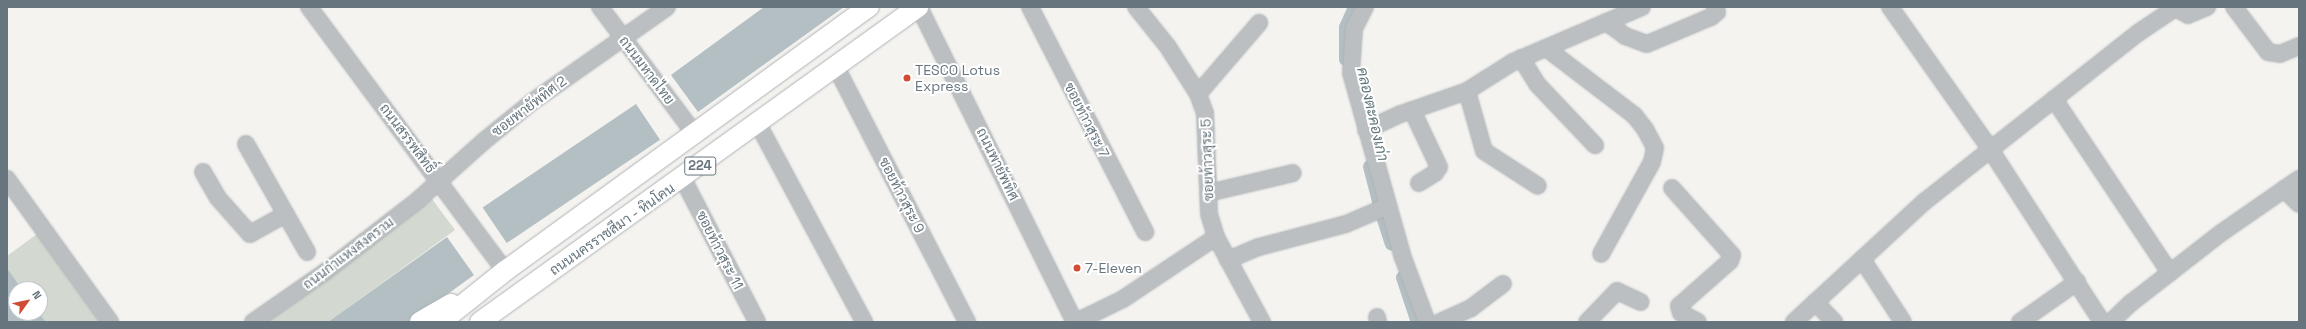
<!DOCTYPE html>
<meta charset="utf-8">
<style>
body{margin:0}
#map{position:relative;width:2306px;height:329px;overflow:hidden;background:#f4f3f0;font-family:"Space Grotesk",Sarabun,sans-serif}
div>[style]{position:absolute}
.green>*{inset:0;background:#d3d8d0}
.water>*{inset:0;background:#b3bfc2;transform-origin:0 0}
.canal>*{height:13px;margin:-6.5px;padding:0 6.5px;transform-origin:6.5px;border-radius:6.5px;background:#b3bfc2}
.roads{filter:drop-shadow(0 0 1px #afb3b6) drop-shadow(0 0 1px #afb3b6)}
.minor>*{height:16px;margin:-8px;padding:0 8px;transform-origin:8px;border-radius:8px;background:#bbbfc2}
.major>*{height:20px;margin:-10px;padding:0 10px;transform-origin:10px;border-radius:10px;background:#fff}
.dots>*{width:11px;height:11px;translate:-50% -50%;box-sizing:border-box;border:2px solid #fff;border-radius:50%}
span{translate:-50% -50%;white-space:nowrap;text-align:center;line-height:1.15;-webkit-text-stroke:4px #fff;paint-order:stroke}
.shield-label span{padding:1px 3px;background:#fff;border:1px solid;border-radius:3px;-webkit-text-stroke-width:0}
.shield-label{font-size:13px;color:#66757e;font-weight:700}
.street-label{font-size:14px;color:#66757e}
.poi-label{font-size:14px;color:#66757e}
.left{translate:0 -50%;text-align:left}
.water-label{font-size:15px;color:#62777b;font-style:italic}
.frame{position:absolute;inset:0;border:8px solid #66757e;pointer-events:none}
.north{position:absolute;left:8px;top:281px;width:40px;height:40px;box-sizing:border-box;background:#fff;border:1px solid #c2c8cb;border-radius:50%;rotate:57deg;font-size:11px;font-weight:700;line-height:16px;text-align:center;color:#66757e}
.north::after{content:'';display:block;margin:auto;width:14px;height:18px;background:#cf4d35;clip-path:polygon(50% 0,100% 100%,50% 72%,0 100%)}
</style>
<div id="map">
<div class="green">
<i style="clip-path:polygon(432px 199px,455px 230px,328px 322px,259px 322px)"></i>
<i style="clip-path:polygon(37px 234px,100px 322px,46px 322px,39px 313px,40px 289px,22px 289px,7px 268px,7px 256px)"></i>
</div>
<div class="water">
<i style="clip-path:polygon(764px 7px,844px 7px,698px 112px,671px 75px)"></i>
<i style="left:636px;top:104px;width:43px;height:185px;rotate:56deg"></i>
<i style="clip-path:polygon(447px 237px,474px 275px,409px 322px,328px 322px)"></i>
<i style="clip-path:polygon(7px 268px,22px 289px,16px 289px,16px 313px,39px 313px,46px 322px,7px 322px)"></i>
</div>
<div class="canal">
<i style="left:1345px;top:59px;width:32px;rotate:-90deg"></i>
<i style="left:1345px;top:27px;width:22px;rotate:-66deg"></i>
<i style="left:1369px;top:166px;width:40px;rotate:75.6deg"></i>
<i style="left:1381px;top:213px;width:32px;rotate:72deg"></i>
<i style="left:1402px;top:277px;width:47px;rotate:71.6deg"></i>
</div>
<div class="roads">
<div class="minor">
<i style="left:309px;top:7px;width:329px;rotate:53.4deg"></i>
<i style="left:600px;top:7px;width:157px;rotate:53.3deg"></i>
<i style="left:919px;top:7px;width:352px;rotate:63.7deg"></i>
<i style="left:1030px;top:7px;width:253px;rotate:62.9deg"></i>
<i style="left:1136px;top:7px;width:51px;rotate:51.3deg"></i>
<i style="left:1168px;top:47px;width:56px;rotate:57.4deg"></i>
<i style="left:1198px;top:94px;width:20px;rotate:70deg"></i>
<i style="left:1205px;top:113px;width:101px;rotate:87.7deg"></i>
<i style="left:1209px;top:214px;width:24px;rotate:73deg"></i>
<i style="left:1216px;top:237px;width:97px;rotate:61.6deg"></i>
<i style="left:1365px;top:7px;width:25px;rotate:117deg"></i>
<i style="left:1354px;top:29px;width:44px;rotate:93.9deg"></i>
<i style="left:1351px;top:73px;width:189px;rotate:74.3deg"></i>
<i style="left:1402px;top:255px;width:72px;rotate:69.5deg"></i>
<i style="left:1890px;top:7px;width:174px;rotate:54.8deg"></i>
<i style="left:1990px;top:149px;width:206px;rotate:57.1deg"></i>
<i style="left:2234px;top:7px;width:56px;rotate:52.9deg"></i>
<i style="left:2268px;top:52px;width:12px;rotate:9deg"></i>
<i style="left:2280px;top:54px;width:21px;rotate:-23deg"></i>
<i style="left:1606px;top:22px;width:24px;rotate:36deg"></i>
<i style="left:1625px;top:36px;width:23px;rotate:20deg"></i>
<i style="left:1647px;top:44px;width:69px;rotate:-22.9deg"></i>
<i style="left:1711px;top:17px;width:8px;rotate:-40deg"></i>
<i style="left:1717px;top:12px;width:5px;rotate:-112deg"></i>
<i style="left:1546px;top:48px;width:111px;rotate:37.3deg"></i>
<i style="left:1634px;top:115px;width:18px;rotate:52deg"></i>
<i style="left:1645px;top:129px;width:21px;rotate:62deg"></i>
<i style="left:1655px;top:148px;width:14px;rotate:102deg"></i>
<i style="left:1652px;top:162px;width:105px;rotate:119deg"></i>
<i style="left:1521px;top:58px;width:32px;rotate:58deg"></i>
<i style="left:1538px;top:85px;width:83px;rotate:46.5deg"></i>
<i style="left:836px;top:67px;width:287px;rotate:62.8deg"></i>
<i style="left:1467px;top:91px;width:62px;rotate:74.2deg"></i>
<i style="left:1484px;top:151px;width:64px;rotate:32.9deg"></i>
<i style="left:1198px;top:94px;width:94px;rotate:-49.3deg"></i>
<i style="left:2054px;top:99px;width:209px;rotate:56.3deg"></i>
<i style="left:1412px;top:110px;width:63px;rotate:64.7deg"></i>
<i style="left:1439px;top:167px;width:7px;rotate:124deg"></i>
<i style="left:1435px;top:173px;width:19px;rotate:148deg"></i>
<i style="left:758px;top:124px;width:225px;rotate:61.8deg"></i>
<i style="left:1366px;top:130px;width:38px;rotate:-25deg"></i>
<i style="left:1401px;top:114px;width:70px;rotate:-19.2deg"></i>
<i style="left:1467px;top:91px;width:54px;rotate:-32.2deg"></i>
<i style="left:1513px;top:62px;width:140px;rotate:-23.1deg"></i>
<i style="left:246px;top:144px;width:124px;rotate:60.5deg"></i>
<i style="left:203px;top:172px;width:30px;rotate:60deg"></i>
<i style="left:218px;top:198px;width:48px;rotate:48.4deg"></i>
<i style="left:250px;top:234px;width:41px;rotate:-29.1deg"></i>
<i style="left:7px;top:179px;width:176px;rotate:54.2deg"></i>
<i style="left:683px;top:179px;width:161px;rotate:62.6deg"></i>
<i style="left:1672px;top:188px;width:90px;rotate:48.2deg"></i>
<i style="left:1732px;top:255px;width:6px;rotate:108deg"></i>
<i style="left:1730px;top:261px;width:68px;rotate:138.6deg"></i>
<i style="left:1679px;top:306px;width:7px;rotate:74deg"></i>
<i style="left:1681px;top:313px;width:19px;rotate:28deg"></i>
<i style="left:2284px;top:189px;width:21px;rotate:45deg"></i>
<i style="left:1208px;top:193px;width:87px;rotate:-13.2deg"></i>
<i style="left:1862px;top:259px;width:75px;rotate:56.9deg"></i>
<i style="left:1228px;top:260px;width:34px;rotate:-23deg"></i>
<i style="left:1259px;top:247px;width:90px;rotate:-14.8deg"></i>
<i style="left:1346px;top:224px;width:46px;rotate:-23.2deg"></i>
<i style="left:1815px;top:302px;width:28px;rotate:46deg"></i>
<i style="left:1377px;top:317px;width:5px;rotate:79deg"></i>
<i style="left:253px;top:322px;width:88px;rotate:-34.8deg"></i>
<i style="left:325px;top:272px;width:118px;rotate:-37.7deg"></i>
<i style="left:418px;top:200px;width:89px;rotate:-41.8deg"></i>
<i style="left:484px;top:141px;width:62px;rotate:-39.1deg"></i>
<i style="left:532px;top:102px;width:165px;rotate:-35.1deg"></i>
<i style="left:1076px;top:322px;width:52px;rotate:-26.1deg"></i>
<i style="left:1123px;top:299px;width:112px;rotate:-33.7deg"></i>
<i style="left:1440px;top:322px;width:34px;rotate:-24deg"></i>
<i style="left:1471px;top:308px;width:40px;rotate:-37deg"></i>
<i style="left:1587px;top:322px;width:43px;rotate:-45.9deg"></i>
<i style="left:1617px;top:291px;width:26px;rotate:25deg"></i>
<i style="left:1794px;top:322px;width:177px;rotate:-42.7deg"></i>
<i style="left:1924px;top:202px;width:273px;rotate:-38.3deg"></i>
<i style="left:2138px;top:33px;width:45px;rotate:-34deg"></i>
<i style="left:2175px;top:8px;width:15px;rotate:28deg"></i>
<i style="left:2188px;top:15px;width:21px;rotate:-23deg"></i>
<i style="left:2020px;top:322px;width:70px;rotate:-35.1deg"></i>
<i style="left:2111px;top:322px;width:28px;rotate:-44deg"></i>
<i style="left:2131px;top:303px;width:114px;rotate:-37.9deg"></i>
<i style="left:2221px;top:233px;width:95px;rotate:-34.7deg"></i>
</div>
<div class="major">
<i style="left:420px;top:322px;width:36px;rotate:-30deg"></i>
<i style="left:441px;top:322px;width:82px;rotate:-38.6deg"></i>
<i style="left:505px;top:271px;width:450px;rotate:-36deg"></i>
<i style="left:480px;top:322px;width:540px;rotate:-35.72deg"></i>
</div>
</div>
<div class="dots">
<i style="left:907px;top:78px;background:#cf4d35"></i>
<i style="left:1077px;top:268px;background:#cf4d35"></i>
</div>
<div class="shield-label">
<span style="left:700px;top:166px">224</span>
</div>
<div class="street-label">
<span style="left:647px;top:70px;rotate:53deg">ถนนมหาดไทย</span>
<span style="left:529px;top:106px;rotate:-37deg">ซอยพายัพทิศ 2</span>
<span style="left:1087px;top:120px;rotate:63deg">ซอยท้าวสุระ 7</span>
<span style="left:408px;top:138px;rotate:53deg">ถนนสรรพสิทธิ์</span>
<span style="left:1207px;top:160px;rotate:-92deg">ซอยท้าวสุระ 5</span>
<span style="left:998px;top:164px;rotate:64deg">ถนนพายัพทิศ</span>
<span style="left:902px;top:195px;rotate:63deg">ซอยท้าวสุระ 9</span>
<span style="left:612px;top:229px;rotate:-35deg">ถนนนครราชสีมา - หินโคน</span>
<span style="left:720px;top:250px;rotate:63deg">ซอยท้าวสุระ 11</span>
<span style="left:348px;top:253px;rotate:-37deg">ถนนกำแหงสงคราม</span>
</div>
<div class="poi-label">
<span class="left" style="left:915px;top:78px">TESCO Lotus<br>Express</span>
<span class="left" style="left:1085px;top:268px">7-Eleven</span>
</div>
<div class="water-label">
<span style="left:1373px;top:114px;rotate:77deg">คลองตะคองเก่า</span>
</div>
<div class="frame"></div>
<div class="north">N</div>
</div>
